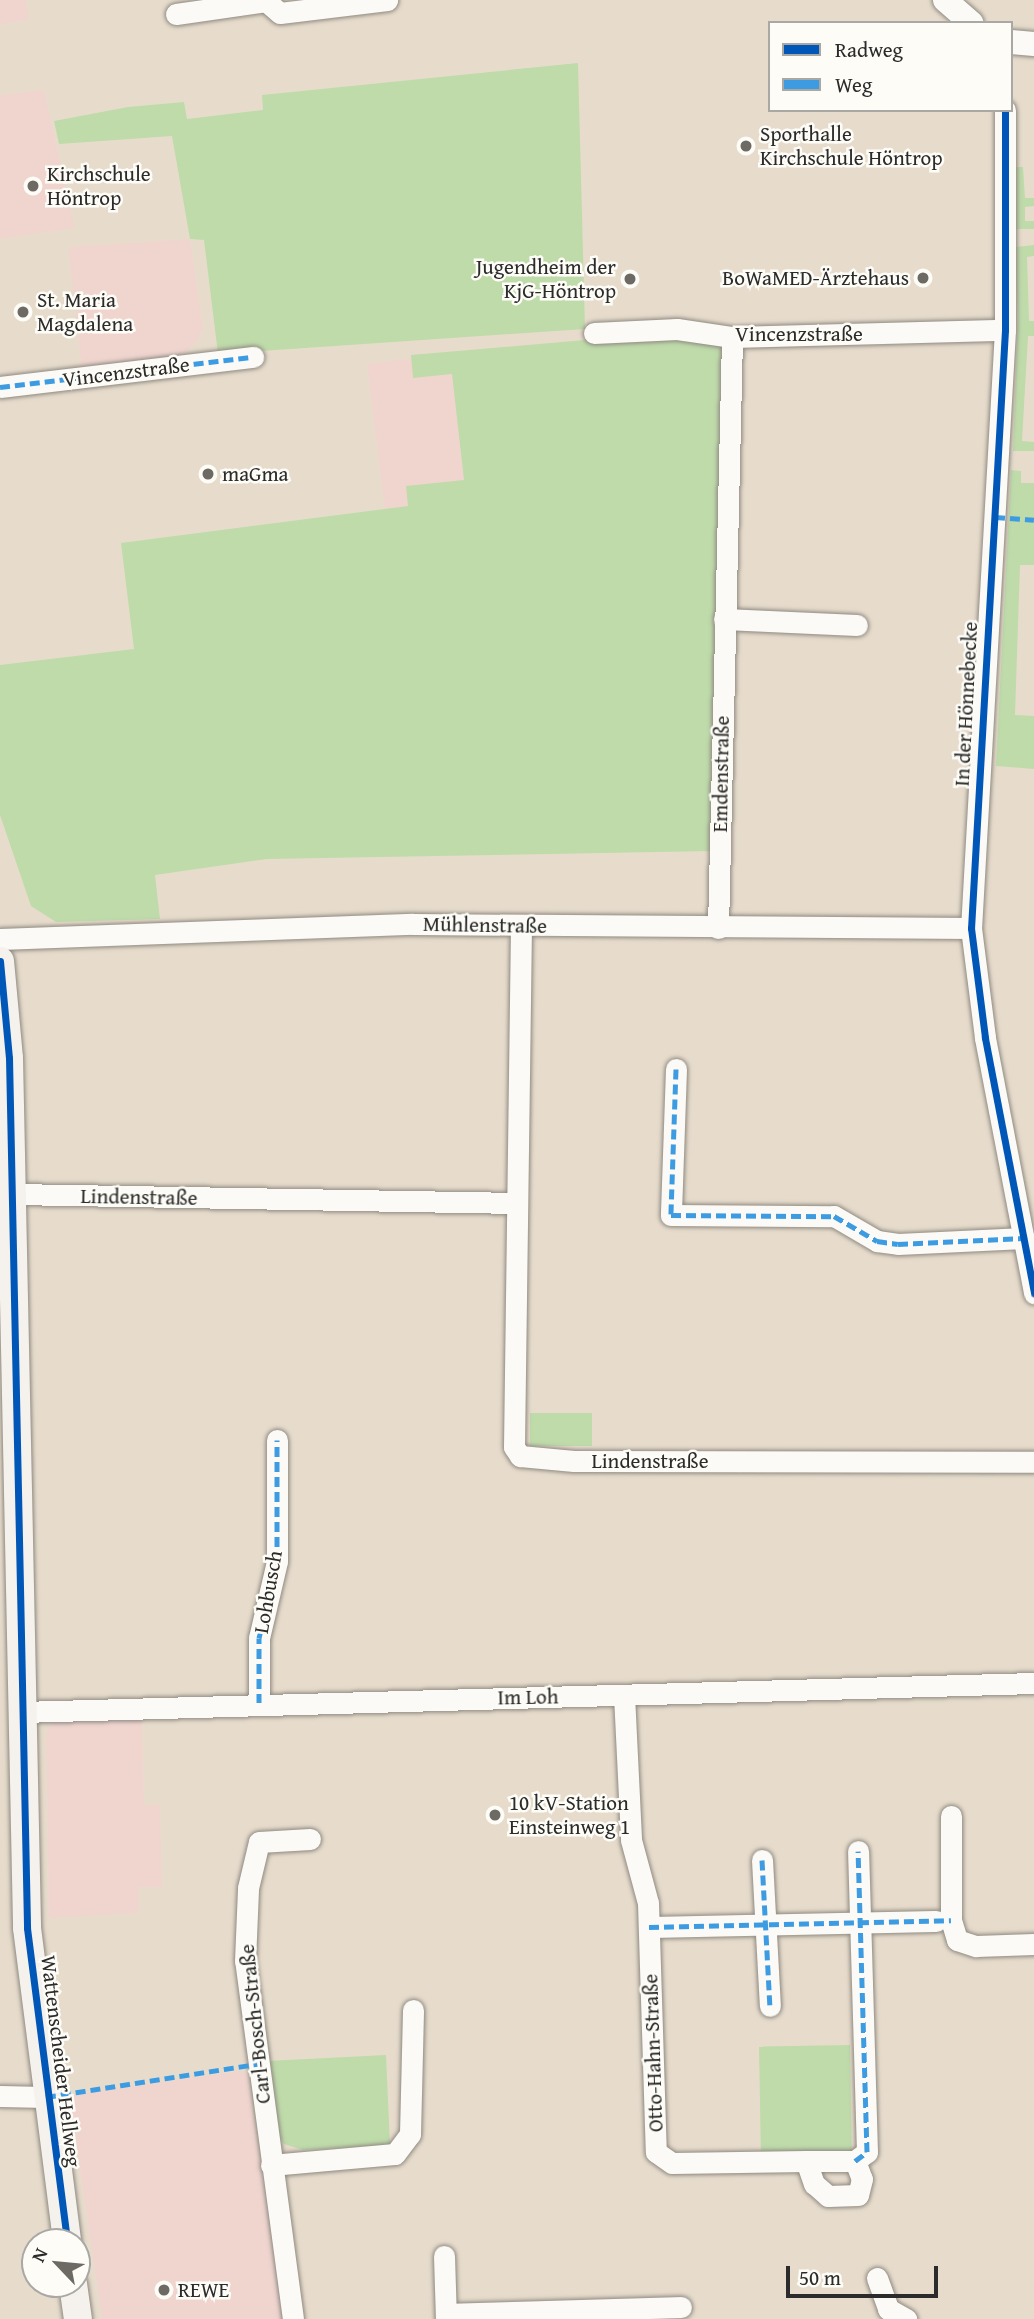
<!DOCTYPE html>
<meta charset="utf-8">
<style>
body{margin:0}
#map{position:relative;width:1034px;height:2319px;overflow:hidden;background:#e7dccc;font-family:"Gentium Book Plus",serif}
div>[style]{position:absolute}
.built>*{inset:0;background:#f0d5cf;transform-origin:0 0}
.green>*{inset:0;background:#bfdbaa;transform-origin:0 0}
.roads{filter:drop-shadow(0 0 2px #8f8a81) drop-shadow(0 0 2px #8f8a81)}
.minor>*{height:21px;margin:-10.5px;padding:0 10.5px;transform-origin:10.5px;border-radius:10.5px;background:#fbfaf7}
.tertiary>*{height:24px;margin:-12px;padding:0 12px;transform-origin:12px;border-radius:12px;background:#fbfaf7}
.secondary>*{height:28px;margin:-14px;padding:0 14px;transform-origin:14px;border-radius:14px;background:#f5f1ec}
.quiet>*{height:5px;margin-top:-2.5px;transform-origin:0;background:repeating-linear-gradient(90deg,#3d9ce1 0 10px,transparent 0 15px)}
.cycleway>*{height:7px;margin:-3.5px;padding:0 3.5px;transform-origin:3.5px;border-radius:3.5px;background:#0057b8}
.dots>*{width:19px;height:19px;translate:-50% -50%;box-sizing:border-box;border:4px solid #fdfcf7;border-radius:50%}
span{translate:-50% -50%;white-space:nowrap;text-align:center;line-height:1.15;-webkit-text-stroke:5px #fdfcf7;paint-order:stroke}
.poi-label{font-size:21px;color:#2b2b2b}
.left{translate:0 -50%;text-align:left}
.right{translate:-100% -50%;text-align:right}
.street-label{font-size:21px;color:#2b2b2b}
.legend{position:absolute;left:768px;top:21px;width:245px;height:91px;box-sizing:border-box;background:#fdfcf7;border:2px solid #a9a8a5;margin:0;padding:9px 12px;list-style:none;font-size:21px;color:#2b2b2b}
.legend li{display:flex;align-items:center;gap:14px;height:35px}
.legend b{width:35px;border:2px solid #a9a8a5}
.north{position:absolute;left:21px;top:2228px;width:70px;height:70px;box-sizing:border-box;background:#fdfcf7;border:2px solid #a9a8a5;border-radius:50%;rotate:296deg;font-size:19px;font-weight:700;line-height:28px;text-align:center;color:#2b2b2b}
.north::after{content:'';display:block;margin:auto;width:24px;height:32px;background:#6d6963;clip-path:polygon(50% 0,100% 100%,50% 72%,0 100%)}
.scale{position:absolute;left:786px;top:2266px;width:152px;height:32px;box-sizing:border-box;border:4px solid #2b2b2b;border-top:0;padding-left:9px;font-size:21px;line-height:24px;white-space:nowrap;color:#2b2b2b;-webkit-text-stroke:5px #fdfcf7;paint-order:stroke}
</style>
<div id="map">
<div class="built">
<i style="clip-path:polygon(0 0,26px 0,29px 19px,0 25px)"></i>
<i style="clip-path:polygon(44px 90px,75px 228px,0 239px,0 95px)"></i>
<i style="clip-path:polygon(190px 239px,203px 330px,195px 343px,182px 355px,82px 372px,68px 247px)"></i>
<i style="left:480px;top:350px;width:146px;height:114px;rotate:83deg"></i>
<i style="clip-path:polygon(142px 1715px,144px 1805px,160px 1805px,162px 1887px,138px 1887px,139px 1913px,49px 1918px,46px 1732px,55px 1721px)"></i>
<i style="clip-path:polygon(240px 2071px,248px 2074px,285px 2319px,102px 2319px,69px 2095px)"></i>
</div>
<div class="green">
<i style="clip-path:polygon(578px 63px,585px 329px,218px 354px,204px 240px,190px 239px,172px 136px,59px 144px,54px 121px,128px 107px,184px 102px,187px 119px,263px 110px,262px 95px)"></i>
<i style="clip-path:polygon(1012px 167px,1023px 167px,1025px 198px,1034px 198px,1034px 206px,1025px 207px,1025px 221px,1034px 221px,1034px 229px,1014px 229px)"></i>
<i style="clip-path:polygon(1034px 245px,1034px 256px,1027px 257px,1029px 321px,1034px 321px,1034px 336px,1028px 336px,1022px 441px,1034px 442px,1034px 451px,1013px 451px,1018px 317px,1015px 247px)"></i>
<i style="clip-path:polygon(723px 339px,712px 851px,267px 859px,155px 875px,160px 919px,56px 922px,31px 906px,0 815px,0 665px,134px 649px,121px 543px,408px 506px,406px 486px,464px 480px,452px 374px,413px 378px,411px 355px,585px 340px)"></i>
<i style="clip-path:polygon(1011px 470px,1021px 471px,1021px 483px,1034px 483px,1034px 565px,1020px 565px,1015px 715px,1034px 716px,1034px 769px,996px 766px)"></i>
<i style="left:592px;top:1413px;width:33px;height:62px;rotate:90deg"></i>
<i style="left:850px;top:2045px;width:106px;height:91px;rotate:89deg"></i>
<i style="clip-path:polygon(386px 2055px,390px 2145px,303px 2150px,284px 2144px,273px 2127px,267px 2061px)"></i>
</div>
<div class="roads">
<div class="minor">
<i style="left:176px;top:14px;width:91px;rotate:-8.2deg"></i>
<i style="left:266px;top:1px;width:18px;rotate:41deg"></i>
<i style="left:280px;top:13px;width:108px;rotate:-6.9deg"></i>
<i style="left:1005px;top:110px;width:220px;rotate:90deg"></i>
<i style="left:1005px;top:330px;width:599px;rotate:93.25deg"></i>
<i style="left:971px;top:928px;width:111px;rotate:82.7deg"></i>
<i style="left:985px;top:1038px;width:260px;rotate:79.1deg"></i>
<i style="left:594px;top:333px;width:83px;rotate:-2.8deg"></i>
<i style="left:677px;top:329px;width:56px;rotate:8.3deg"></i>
<i style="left:732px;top:337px;width:273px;rotate:-1.5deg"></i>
<i style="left:0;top:387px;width:255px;rotate:-6.8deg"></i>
<i style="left:724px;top:619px;width:133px;rotate:2.6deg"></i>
<i style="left:521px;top:926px;width:521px;rotate:90.77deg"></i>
<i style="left:514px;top:1447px;width:11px;rotate:56deg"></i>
<i style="left:520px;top:1456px;width:54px;rotate:5.3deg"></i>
<i style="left:574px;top:1461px;width:460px;rotate:0.1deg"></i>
<i style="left:718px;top:928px;width:591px;rotate:-88.64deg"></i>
<i style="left:0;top:939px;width:413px;rotate:-2.1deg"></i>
<i style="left:413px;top:924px;width:558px;rotate:0.41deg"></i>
<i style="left:676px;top:1069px;width:146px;rotate:92deg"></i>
<i style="left:671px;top:1215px;width:163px;rotate:0.4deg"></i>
<i style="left:834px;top:1216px;width:50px;rotate:30.2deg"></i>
<i style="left:877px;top:1241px;width:21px;rotate:8deg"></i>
<i style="left:898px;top:1244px;width:126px;rotate:-2.7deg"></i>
<i style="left:13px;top:1194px;width:504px;rotate:1.02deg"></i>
<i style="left:624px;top:1695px;width:145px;rotate:87.2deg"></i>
<i style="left:631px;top:1840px;width:65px;rotate:74.9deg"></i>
<i style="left:648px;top:1903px;width:249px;rotate:88.2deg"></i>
<i style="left:656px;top:2152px;width:19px;rotate:35deg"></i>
<i style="left:672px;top:2163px;width:134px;rotate:-0.9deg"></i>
<i style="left:806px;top:2161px;width:49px"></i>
<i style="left:855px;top:2161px;width:19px;rotate:69deg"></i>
<i style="left:862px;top:2179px;width:16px;rotate:104deg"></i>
<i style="left:858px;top:2195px;width:30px;rotate:178deg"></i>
<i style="left:828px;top:2196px;width:18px;rotate:-139deg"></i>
<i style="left:814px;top:2184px;width:24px;rotate:-109deg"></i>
<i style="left:259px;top:1703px;width:65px;rotate:-90deg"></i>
<i style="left:259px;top:1638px;width:79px;rotate:-76.8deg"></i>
<i style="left:277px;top:1561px;width:121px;rotate:-90deg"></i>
<i style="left:21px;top:1712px;width:1013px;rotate:-1.64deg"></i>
<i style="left:951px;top:1816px;width:104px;rotate:90deg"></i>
<i style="left:951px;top:1920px;width:21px;rotate:73deg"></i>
<i style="left:957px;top:1940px;width:20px;rotate:18deg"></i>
<i style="left:976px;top:1946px;width:58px;rotate:-2deg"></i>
<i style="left:762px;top:1860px;width:146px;rotate:86.9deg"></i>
<i style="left:649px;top:1927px;width:287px;rotate:-1.2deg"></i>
<i style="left:0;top:2096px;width:46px;rotate:1.2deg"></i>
<i style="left:855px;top:2161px;width:15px;rotate:-37deg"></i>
<i style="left:867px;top:2152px;width:301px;rotate:-91.7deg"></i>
<i style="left:271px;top:2165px;width:124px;rotate:-5.1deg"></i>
<i style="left:395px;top:2154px;width:25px;rotate:-53deg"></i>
<i style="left:410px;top:2134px;width:124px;rotate:-88.6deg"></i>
<i style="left:444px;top:2256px;width:63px;rotate:88.2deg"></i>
<i style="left:877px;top:2278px;width:33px;rotate:70deg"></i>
<i style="left:888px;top:2309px;width:21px;rotate:29deg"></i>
<i style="left:446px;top:2314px;width:235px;rotate:-1.7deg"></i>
<i style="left:293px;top:2319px;width:361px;rotate:-97.6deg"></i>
<i style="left:245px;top:1961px;width:73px;rotate:-87.6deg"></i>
<i style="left:248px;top:1888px;width:47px;rotate:-76.6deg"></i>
<i style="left:259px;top:1842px;width:51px;rotate:-3.4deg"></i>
</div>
<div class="tertiary">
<i style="left:945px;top:0;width:35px;rotate:41deg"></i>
<i style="left:1011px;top:42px;width:23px;rotate:5deg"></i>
</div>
<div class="secondary">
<i style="left:0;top:961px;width:97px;rotate:84.7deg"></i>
<i style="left:9px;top:1058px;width:870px;rotate:88.81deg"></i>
<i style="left:27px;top:1928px;width:317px;rotate:82.7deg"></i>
<i style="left:73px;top:2284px;width:35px;rotate:82deg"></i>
</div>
</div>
<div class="quiet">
<i style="left:0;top:387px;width:255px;rotate:-6.8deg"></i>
<i style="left:995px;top:517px;width:39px;rotate:4deg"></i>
<i style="left:676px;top:1069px;width:146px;rotate:92deg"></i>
<i style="left:671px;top:1215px;width:163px;rotate:0.4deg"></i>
<i style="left:834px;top:1216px;width:50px;rotate:30.2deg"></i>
<i style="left:877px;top:1241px;width:21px;rotate:8deg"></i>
<i style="left:898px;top:1244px;width:126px;rotate:-2.7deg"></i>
<i style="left:259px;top:1703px;width:65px;rotate:-90deg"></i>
<i style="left:259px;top:1638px;width:79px;rotate:-76.8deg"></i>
<i style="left:277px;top:1561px;width:121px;rotate:-90deg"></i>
<i style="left:762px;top:1860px;width:146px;rotate:86.9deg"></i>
<i style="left:649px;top:1927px;width:302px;rotate:-1.3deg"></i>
<i style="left:46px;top:2097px;width:214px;rotate:-8.9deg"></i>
<i style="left:855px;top:2161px;width:15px;rotate:-37deg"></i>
<i style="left:867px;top:2152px;width:301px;rotate:-91.7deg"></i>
</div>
<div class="cycleway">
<i style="left:1005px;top:110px;width:220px;rotate:90deg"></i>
<i style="left:1005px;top:330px;width:599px;rotate:93.25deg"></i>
<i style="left:971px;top:928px;width:111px;rotate:82.7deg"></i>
<i style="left:985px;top:1038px;width:260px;rotate:79.1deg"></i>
<i style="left:0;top:961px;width:97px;rotate:84.7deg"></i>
<i style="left:9px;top:1058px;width:870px;rotate:88.81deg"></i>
<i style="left:27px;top:1928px;width:317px;rotate:82.7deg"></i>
</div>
<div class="dots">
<i style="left:746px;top:146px;background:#6d6963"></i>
<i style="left:33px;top:186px;background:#6d6963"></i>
<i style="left:923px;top:278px;background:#6d6963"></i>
<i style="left:630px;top:279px;background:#6d6963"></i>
<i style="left:23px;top:312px;background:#6d6963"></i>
<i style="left:208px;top:474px;background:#6d6963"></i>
<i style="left:495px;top:1815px;background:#6d6963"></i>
<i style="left:164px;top:2290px;background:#6d6963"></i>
</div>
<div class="poi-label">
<span class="left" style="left:760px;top:146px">Sporthalle<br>Kirchschule Höntrop</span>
<span class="left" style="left:47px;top:186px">Kirchschule<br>Höntrop</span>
<span class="right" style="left:616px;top:279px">Jugendheim der<br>KjG-Höntrop</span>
<span class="right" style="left:909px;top:278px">BoWaMED-Ärztehaus</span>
<span class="left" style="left:37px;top:312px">St. Maria<br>Magdalena</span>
<span class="left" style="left:222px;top:474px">maGma</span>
<span class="left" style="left:509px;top:1815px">10 kV-Station<br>Einsteinweg 1</span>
<span class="left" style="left:178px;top:2290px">REWE</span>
</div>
<div class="street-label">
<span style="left:799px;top:334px">Vincenzstraße</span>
<span style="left:126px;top:372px;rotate:-7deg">Vincenzstraße</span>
<span style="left:966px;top:704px;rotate:-87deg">In der Hönnebecke</span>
<span style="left:721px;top:774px;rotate:-89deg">Emdenstraße</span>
<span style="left:485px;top:925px;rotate:1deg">Mühlenstraße</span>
<span style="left:139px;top:1197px;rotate:1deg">Lindenstraße</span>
<span style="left:650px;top:1461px">Lindenstraße</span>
<span style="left:268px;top:1592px;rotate:-80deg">Lohbusch</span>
<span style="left:528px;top:1697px;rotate:-1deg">Im Loh</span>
<span style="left:255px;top:2024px;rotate:-96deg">Carl-Bosch-Straße</span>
<span style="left:653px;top:2053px;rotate:-92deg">Otto-Hahn-Straße</span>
<span style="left:61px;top:2061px;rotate:83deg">Wattenscheider Hellweg</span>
</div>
<ul class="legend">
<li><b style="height:9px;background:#0057b8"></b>Radweg</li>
<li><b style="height:9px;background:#3d9ce1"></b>Weg</li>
</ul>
<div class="north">N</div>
<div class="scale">50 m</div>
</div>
